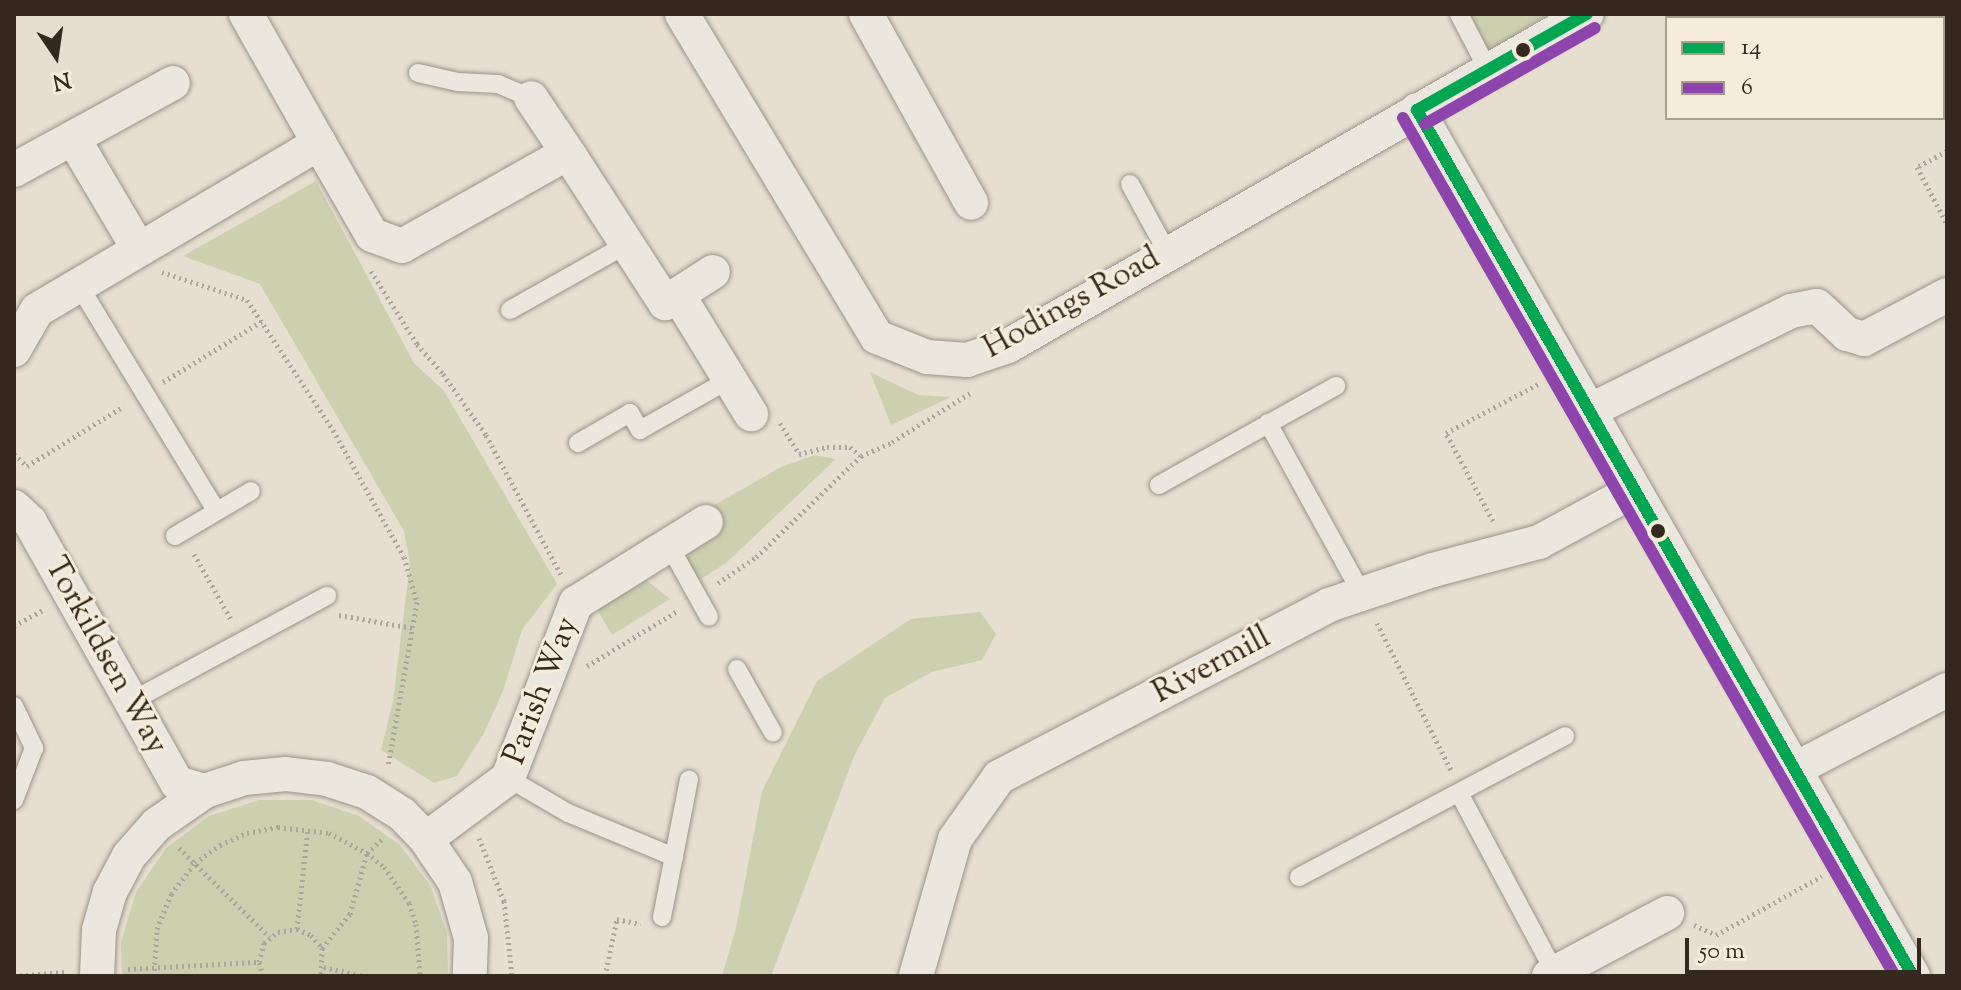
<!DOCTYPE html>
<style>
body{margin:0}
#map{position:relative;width:1961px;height:990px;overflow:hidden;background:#e6dece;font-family:"Sorts Mill Goudy",serif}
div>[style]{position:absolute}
.green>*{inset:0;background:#ccd0af}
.path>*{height:5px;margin-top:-2.5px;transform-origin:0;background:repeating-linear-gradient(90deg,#aaa69e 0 2px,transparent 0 6px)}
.roads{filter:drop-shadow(0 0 2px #9a9389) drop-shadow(0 0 2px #9a9389)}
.service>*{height:18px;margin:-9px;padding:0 9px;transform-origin:9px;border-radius:9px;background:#ebe7df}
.minor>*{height:34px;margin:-17px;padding:0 17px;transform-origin:17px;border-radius:17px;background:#ebe7df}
.bus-1>*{height:12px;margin:-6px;padding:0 6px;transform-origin:6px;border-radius:6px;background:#00a651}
.bus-2>*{height:12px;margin:-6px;padding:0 6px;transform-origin:6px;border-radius:6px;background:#8e44ad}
.dots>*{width:22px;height:22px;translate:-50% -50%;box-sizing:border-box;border:4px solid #f5ecd9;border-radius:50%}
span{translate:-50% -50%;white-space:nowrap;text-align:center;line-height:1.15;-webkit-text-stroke:6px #f5ecd9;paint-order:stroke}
.street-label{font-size:32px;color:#35281e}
.frame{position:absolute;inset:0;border:16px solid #35281e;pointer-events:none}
.legend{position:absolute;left:1665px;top:16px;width:280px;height:104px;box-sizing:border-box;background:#f5ecd9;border:2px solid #a89e8e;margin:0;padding:10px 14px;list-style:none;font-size:24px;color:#35281e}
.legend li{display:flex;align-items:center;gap:16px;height:40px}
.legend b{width:40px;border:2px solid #a89e8e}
.north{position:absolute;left:16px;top:16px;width:80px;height:80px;-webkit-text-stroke:6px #f5ecd9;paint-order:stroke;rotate:167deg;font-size:22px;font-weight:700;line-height:32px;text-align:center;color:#35281e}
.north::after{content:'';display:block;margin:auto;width:28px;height:36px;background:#35281e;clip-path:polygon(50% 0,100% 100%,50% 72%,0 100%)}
.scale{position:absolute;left:1685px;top:938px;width:236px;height:36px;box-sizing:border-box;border:4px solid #35281e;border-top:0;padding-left:10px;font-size:24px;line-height:28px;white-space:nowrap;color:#35281e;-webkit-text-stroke:6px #f5ecd9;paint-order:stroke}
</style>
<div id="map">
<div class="green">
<i style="clip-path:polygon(1470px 14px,1548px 14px,1490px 52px)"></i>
<i style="clip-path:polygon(316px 181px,414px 363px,444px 391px,557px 584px,522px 630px,503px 691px,484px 733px,457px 776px,434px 783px,381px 750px,393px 701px,410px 563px,404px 531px,260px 284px,183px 256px)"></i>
<i style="clip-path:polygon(870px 372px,918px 395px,951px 397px,891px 425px)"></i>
<i style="clip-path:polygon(815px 455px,836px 459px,726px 563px,692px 585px,687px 560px,711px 507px,781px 467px)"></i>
<i style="clip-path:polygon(645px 579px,670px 599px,612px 635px,595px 606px)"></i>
<i style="clip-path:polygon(980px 612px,996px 634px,982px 660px,932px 672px,885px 698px,855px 754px,771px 976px,722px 976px,736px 928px,762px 791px,817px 681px,911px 619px)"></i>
<i style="clip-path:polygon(259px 800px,312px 800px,359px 816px,400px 845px,430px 885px,447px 933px,448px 976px,122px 976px,121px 942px,136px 892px,166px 848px,209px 816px)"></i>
</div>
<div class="path">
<i style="left:1947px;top:151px;width:34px;rotate:152deg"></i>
<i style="left:1917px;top:167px;width:64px;rotate:62.2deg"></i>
<i style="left:371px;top:271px;width:86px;rotate:57.8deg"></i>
<i style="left:417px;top:344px;width:40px;rotate:49deg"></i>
<i style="left:443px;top:374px;width:75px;rotate:54.8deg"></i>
<i style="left:486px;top:435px;width:161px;rotate:61.8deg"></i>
<i style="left:162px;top:272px;width:89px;rotate:18.2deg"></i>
<i style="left:247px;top:300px;width:156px;rotate:56.5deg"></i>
<i style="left:333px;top:430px;width:145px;rotate:60.8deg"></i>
<i style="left:404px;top:557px;width:47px;rotate:73.9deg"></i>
<i style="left:417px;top:602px;width:167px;rotate:100deg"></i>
<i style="left:163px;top:382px;width:116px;rotate:-31.6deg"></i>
<i style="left:780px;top:423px;width:36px;rotate:58deg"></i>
<i style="left:799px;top:454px;width:29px;rotate:-14deg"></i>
<i style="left:827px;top:447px;width:23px"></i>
<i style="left:850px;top:447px;width:13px;rotate:42deg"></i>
<i style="left:14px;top:454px;width:18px;rotate:43deg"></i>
<i style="left:27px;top:466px;width:114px;rotate:-31.7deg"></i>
<i style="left:1493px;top:521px;width:100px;rotate:-118.1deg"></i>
<i style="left:1446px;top:433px;width:106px;rotate:-28deg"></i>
<i style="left:194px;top:554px;width:77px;rotate:60.4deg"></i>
<i style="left:718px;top:583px;width:46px;rotate:-34.4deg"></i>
<i style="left:756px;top:557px;width:146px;rotate:-43.9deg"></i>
<i style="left:861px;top:456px;width:34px;rotate:-24deg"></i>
<i style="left:892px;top:442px;width:92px;rotate:-32.1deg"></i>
<i style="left:339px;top:615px;width:75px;rotate:10deg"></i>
<i style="left:1377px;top:623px;width:167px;rotate:63.3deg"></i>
<i style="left:14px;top:626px;width:33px;rotate:-29deg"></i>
<i style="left:587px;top:666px;width:105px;rotate:-31.4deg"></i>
<i style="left:479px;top:838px;width:68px;rotate:68.4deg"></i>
<i style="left:504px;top:901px;width:75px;rotate:83.9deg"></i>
<i style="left:179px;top:848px;width:127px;rotate:44.4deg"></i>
<i style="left:1694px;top:925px;width:24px;rotate:24deg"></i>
<i style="left:1716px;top:935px;width:121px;rotate:-29.1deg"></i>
<i style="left:297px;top:929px;width:102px;rotate:-83.8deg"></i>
<i style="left:322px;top:948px;width:44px;rotate:-50.5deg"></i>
<i style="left:350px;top:914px;width:63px;rotate:-74.4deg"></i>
<i style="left:367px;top:853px;width:23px;rotate:-43deg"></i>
<i style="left:324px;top:967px;width:40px;rotate:13deg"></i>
<i style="left:128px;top:969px;width:131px;rotate:-3.1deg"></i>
<i style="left:14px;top:976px;width:52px;rotate:-4.4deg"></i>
<i style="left:154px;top:976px;width:47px;rotate:-86.3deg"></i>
<i style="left:157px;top:929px;width:38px;rotate:-68deg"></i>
<i style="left:171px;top:894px;width:39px;rotate:-52deg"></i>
<i style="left:195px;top:863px;width:31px;rotate:-36deg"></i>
<i style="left:220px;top:845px;width:30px;rotate:-24deg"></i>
<i style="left:247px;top:833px;width:32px;rotate:-11deg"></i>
<i style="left:278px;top:827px;width:51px;rotate:6.7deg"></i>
<i style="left:329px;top:833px;width:43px;rotate:27.8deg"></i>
<i style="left:367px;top:853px;width:22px;rotate:39deg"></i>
<i style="left:384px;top:867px;width:44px;rotate:55.2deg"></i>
<i style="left:409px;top:903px;width:22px;rotate:72deg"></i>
<i style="left:416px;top:924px;width:52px;rotate:85.6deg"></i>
<i style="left:263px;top:976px;width:15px;rotate:-106deg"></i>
<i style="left:259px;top:962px;width:20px;rotate:-75deg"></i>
<i style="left:264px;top:943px;width:18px;rotate:-38deg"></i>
<i style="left:278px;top:932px;width:19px;rotate:-9deg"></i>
<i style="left:297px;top:929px;width:15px;rotate:23deg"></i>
<i style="left:311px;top:935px;width:17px;rotate:50deg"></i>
<i style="left:322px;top:948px;width:28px;rotate:92deg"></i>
<i style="left:605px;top:976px;width:58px;rotate:-78.1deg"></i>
<i style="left:617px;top:919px;width:24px;rotate:12deg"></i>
</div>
<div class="roads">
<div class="service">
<i style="left:1459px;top:14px;width:63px;rotate:62.6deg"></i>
<i style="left:418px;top:73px;width:41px;rotate:12.7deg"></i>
<i style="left:458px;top:82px;width:40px;rotate:2.9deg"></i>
<i style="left:498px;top:84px;width:36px;rotate:23deg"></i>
<i style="left:1130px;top:184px;width:77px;rotate:61.4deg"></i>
<i style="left:78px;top:284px;width:265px;rotate:58.6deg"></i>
<i style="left:510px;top:310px;width:134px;rotate:-29.4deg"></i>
<i style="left:1268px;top:423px;width:195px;rotate:61.2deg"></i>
<i style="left:578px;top:443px;width:60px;rotate:-30deg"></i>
<i style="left:630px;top:413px;width:20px;rotate:60deg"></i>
<i style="left:640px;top:430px;width:103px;rotate:-29.5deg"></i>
<i style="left:1159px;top:485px;width:203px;rotate:-29.2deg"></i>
<i style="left:175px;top:536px;width:88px;rotate:-30.6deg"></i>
<i style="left:669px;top:545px;width:82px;rotate:60.9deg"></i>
<i style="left:737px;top:669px;width:73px;rotate:60.6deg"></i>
<i style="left:130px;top:702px;width:224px;rotate:-28.3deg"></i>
<i style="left:14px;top:706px;width:47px;rotate:64.5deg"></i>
<i style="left:34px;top:748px;width:56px;rotate:111deg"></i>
<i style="left:508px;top:778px;width:69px;rotate:30.3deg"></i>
<i style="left:568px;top:813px;width:115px;rotate:22.5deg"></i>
<i style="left:1459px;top:793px;width:204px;rotate:61.9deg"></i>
<i style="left:1299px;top:877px;width:301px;rotate:-27.9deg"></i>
<i style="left:662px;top:917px;width:140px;rotate:-78.9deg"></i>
</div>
<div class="minor">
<i style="left:246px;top:14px;width:148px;rotate:60.5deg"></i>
<i style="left:682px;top:14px;width:377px;rotate:58.9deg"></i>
<i style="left:877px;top:337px;width:54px;rotate:21.8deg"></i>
<i style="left:927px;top:357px;width:40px;rotate:4.3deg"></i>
<i style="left:967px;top:360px;width:43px;rotate:-18.9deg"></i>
<i style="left:1008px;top:346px;width:667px;rotate:-29.83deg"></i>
<i style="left:866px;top:14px;width:216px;rotate:60.9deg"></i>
<i style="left:1417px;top:110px;width:998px;rotate:60.2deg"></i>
<i style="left:73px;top:138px;width:128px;rotate:59.4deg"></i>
<i style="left:568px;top:153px;width:179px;rotate:57.1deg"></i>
<i style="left:665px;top:303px;width:57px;rotate:-32.9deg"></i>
<i style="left:14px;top:170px;width:181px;rotate:-28.7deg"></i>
<i style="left:678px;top:295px;width:140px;rotate:58.5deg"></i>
<i style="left:14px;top:350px;width:46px;rotate:-60.1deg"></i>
<i style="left:37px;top:310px;width:328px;rotate:-30.6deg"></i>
<i style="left:319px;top:143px;width:106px;rotate:60.1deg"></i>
<i style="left:372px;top:235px;width:32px;rotate:20deg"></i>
<i style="left:402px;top:246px;width:190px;rotate:-29.3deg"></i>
<i style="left:568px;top:153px;width:66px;rotate:-123.9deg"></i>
<i style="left:1589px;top:411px;width:225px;rotate:-26.3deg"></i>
<i style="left:1791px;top:311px;width:26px;rotate:-11deg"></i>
<i style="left:1817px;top:306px;width:41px;rotate:43deg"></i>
<i style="left:1847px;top:334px;width:18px;rotate:16deg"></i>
<i style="left:1864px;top:339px;width:94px;rotate:-27.9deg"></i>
<i style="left:14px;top:507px;width:22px;rotate:43deg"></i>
<i style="left:30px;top:522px;width:300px;rotate:60.6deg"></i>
<i style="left:177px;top:783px;width:29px;rotate:16deg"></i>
<i style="left:1797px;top:768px;width:169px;rotate:-27.5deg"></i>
<i style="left:426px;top:839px;width:102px;rotate:-36.6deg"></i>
<i style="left:508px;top:778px;width:188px;rotate:-68.8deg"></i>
<i style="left:576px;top:603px;width:153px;rotate:-31.9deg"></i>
<i style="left:97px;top:976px;width:46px;rotate:-87.5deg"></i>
<i style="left:99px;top:930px;width:40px;rotate:-74deg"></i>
<i style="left:110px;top:892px;width:41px;rotate:-62.2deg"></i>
<i style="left:129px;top:856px;width:41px;rotate:-48.9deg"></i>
<i style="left:156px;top:825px;width:60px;rotate:-34.8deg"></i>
<i style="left:205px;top:791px;width:41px;rotate:-18.4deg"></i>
<i style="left:244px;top:778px;width:42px;rotate:-5.4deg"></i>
<i style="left:286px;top:774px;width:41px;rotate:7deg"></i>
<i style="left:327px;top:779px;width:42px;rotate:18deg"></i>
<i style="left:367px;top:792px;width:41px;rotate:32.2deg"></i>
<i style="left:402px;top:814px;width:35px;rotate:46deg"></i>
<i style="left:426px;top:839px;width:52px;rotate:56deg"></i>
<i style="left:455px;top:882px;width:58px;rotate:74.1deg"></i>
<i style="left:471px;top:938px;width:38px;rotate:92deg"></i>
<i style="left:916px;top:976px;width:142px;rotate:-74.1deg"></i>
<i style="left:955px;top:839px;width:76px;rotate:-54.6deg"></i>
<i style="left:999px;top:777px;width:372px;rotate:-27.5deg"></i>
<i style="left:1329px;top:605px;width:110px;rotate:-18.6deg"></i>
<i style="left:1433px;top:570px;width:110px;rotate:-14.8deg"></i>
<i style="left:1539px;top:542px;width:107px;rotate:-28.5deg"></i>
<i style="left:1549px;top:976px;width:134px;rotate:-28.1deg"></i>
</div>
</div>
<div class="bus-1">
<i style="left:1417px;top:110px;width:998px;rotate:60.2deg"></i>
<i style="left:1417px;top:110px;width:195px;rotate:-29.5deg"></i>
</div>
<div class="bus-2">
<i style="left:1403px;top:118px;width:989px;rotate:60.17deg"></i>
<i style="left:1425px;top:124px;width:195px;rotate:-29.5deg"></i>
</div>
<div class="dots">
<i style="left:1523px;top:50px;background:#35281e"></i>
<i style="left:1658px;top:531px;background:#35281e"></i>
</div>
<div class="street-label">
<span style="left:1072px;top:304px;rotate:-29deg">Hodings Road</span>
<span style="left:105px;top:656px;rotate:61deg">Torkildsen Way</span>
<span style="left:1212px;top:666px;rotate:-28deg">Rivermill</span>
<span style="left:542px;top:691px;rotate:-69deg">Parish Way</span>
</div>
<div class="frame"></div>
<ul class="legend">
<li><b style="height:10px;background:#00a651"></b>14</li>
<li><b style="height:10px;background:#8e44ad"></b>6</li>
</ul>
<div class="north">N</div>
<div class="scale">50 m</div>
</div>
